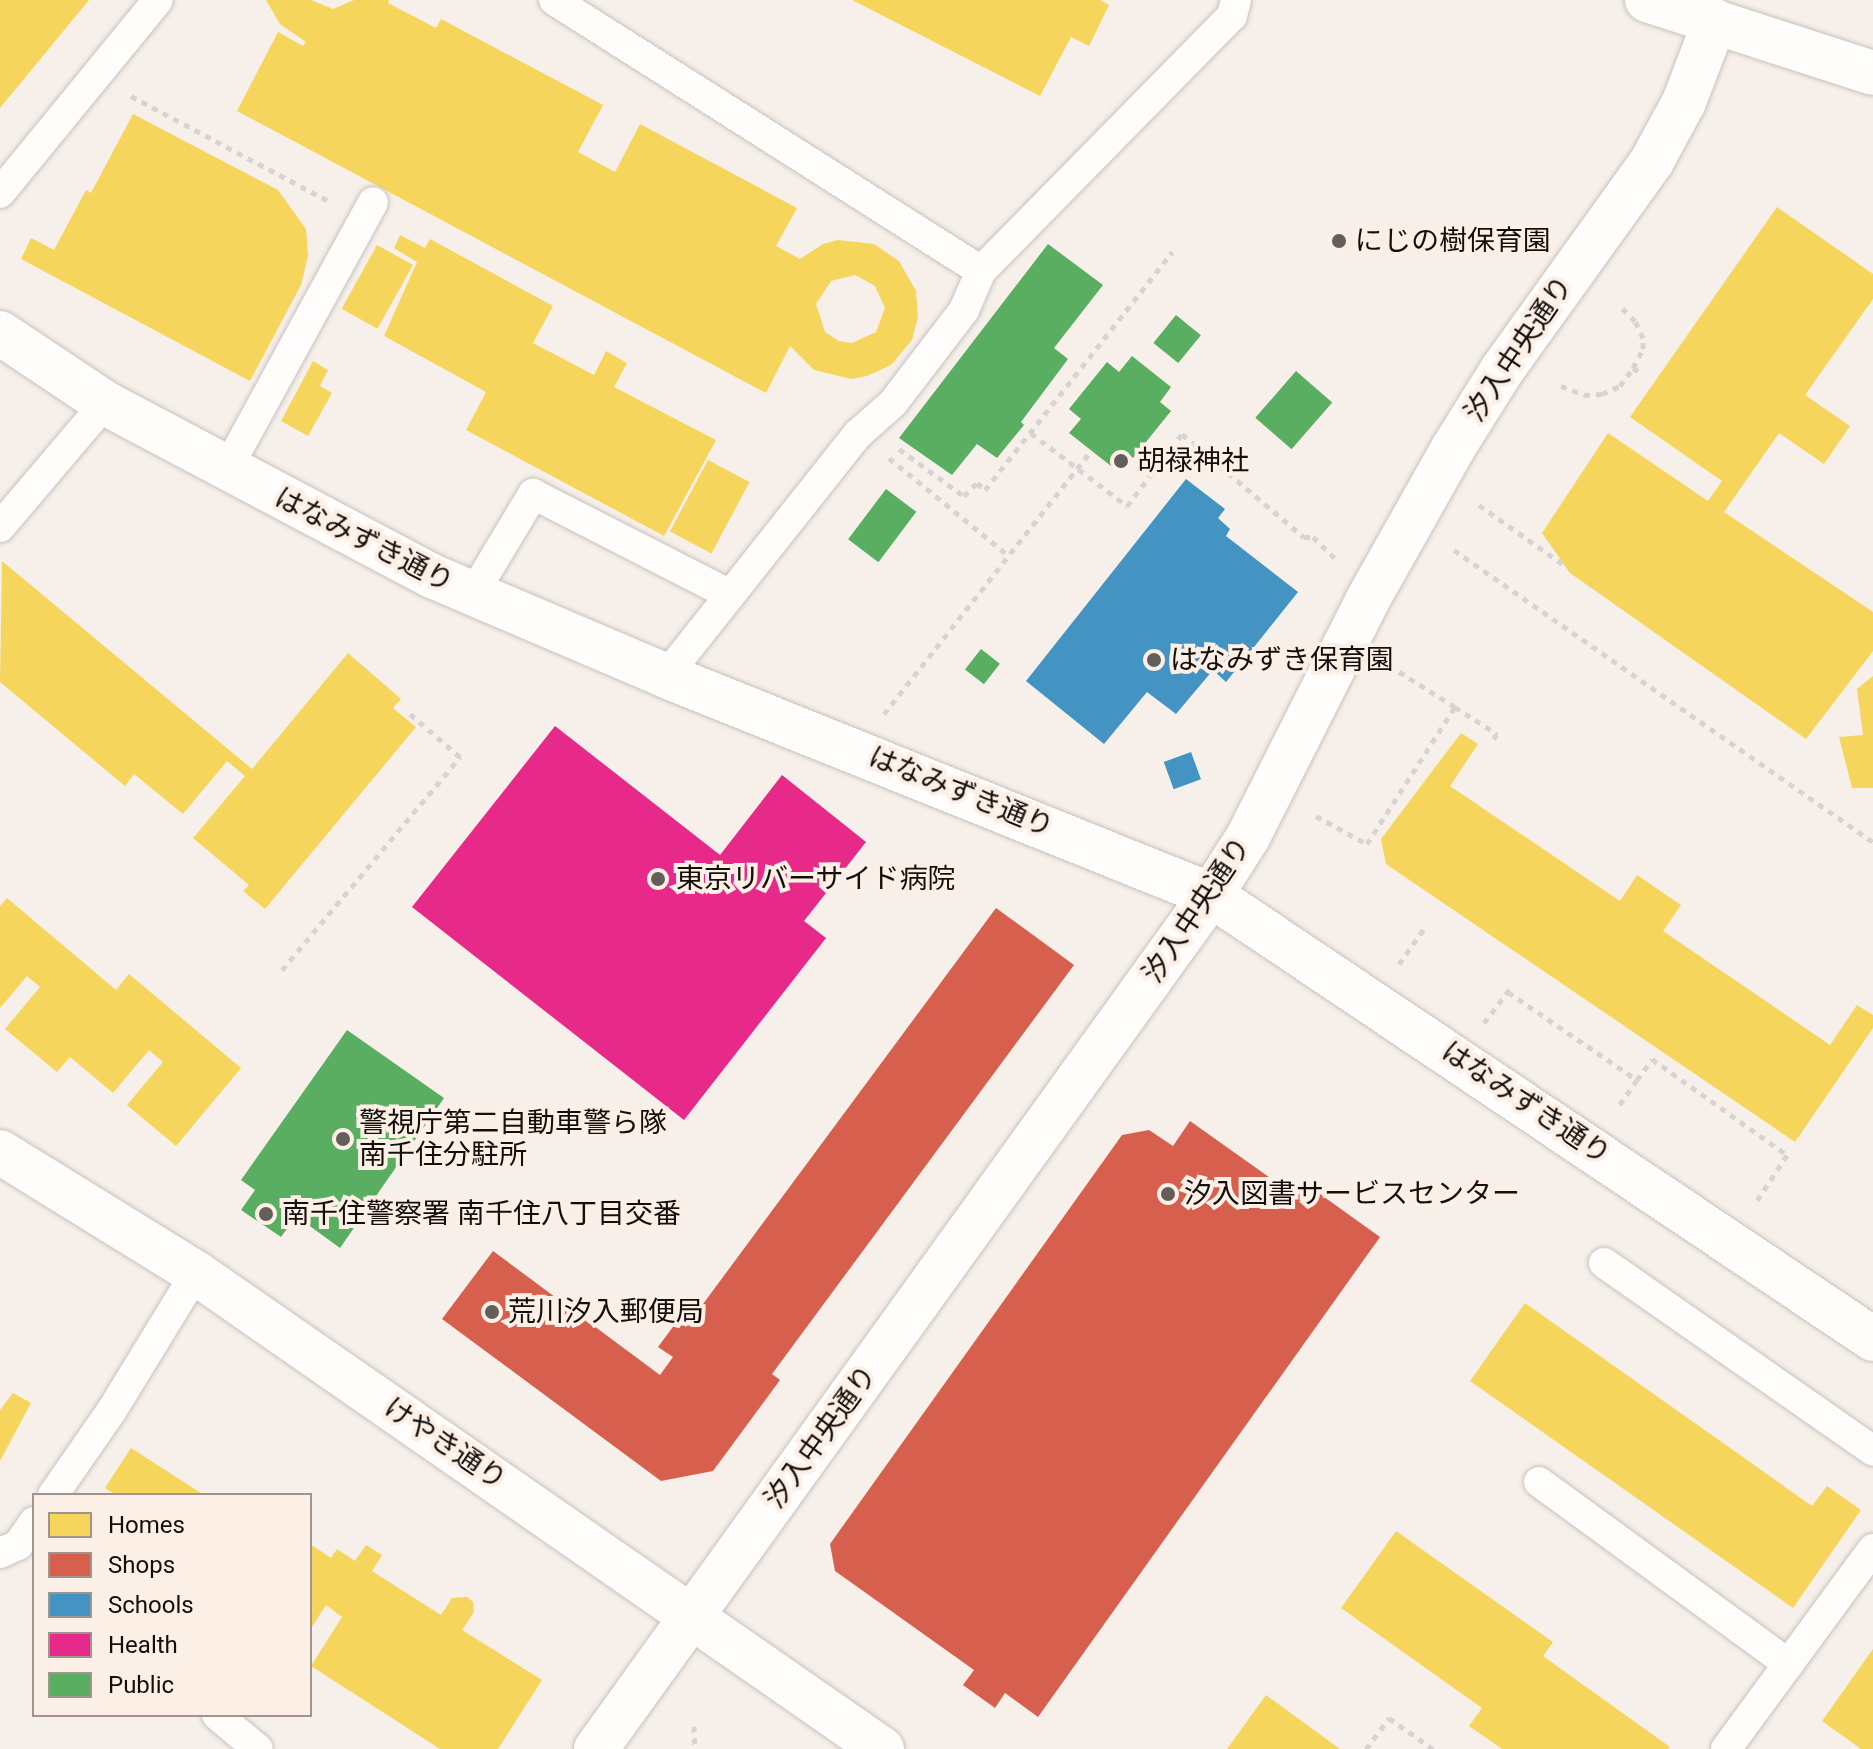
<!DOCTYPE html>
<meta charset="utf-8">
<style>
body{margin:0}
#map{position:relative;width:1873px;height:1749px;overflow:hidden;background:#f7f0ea;font-family:Roboto,"Noto Sans JP",sans-serif}
div>[style]{position:absolute}
.homes>*{inset:0;background:#f6d55c;transform-origin:0 0}
.shops>*{inset:0;background:#d6604d}
.schools>*{inset:0;background:#4393c3;transform-origin:0 0}
.health>*{inset:0;background:#e7298a}
.public>*{inset:0;background:#5aae61;transform-origin:0 0}
.path>*{height:5px;margin-top:-2.5px;transform-origin:0;background:repeating-linear-gradient(90deg,#d6d4d2 0 6px,transparent 0 12px)}
.roads{filter:drop-shadow(0 0 2px #c7c2bd) drop-shadow(0 0 2px #c7c2bd)}
.service>*{height:30px;margin:-15px;padding:0 15px;transform-origin:15px;border-radius:15px;background:#fefdfc}
.tertiary>*{height:44px;margin:-22px;padding:0 22px;transform-origin:22px;border-radius:22px;background:#fefdfc}
.dots>*{width:22px;height:22px;translate:-50% -50%;box-sizing:border-box;border:4px solid #fcefe5;border-radius:50%}
span{translate:-50% -50%;white-space:nowrap;text-align:center;line-height:1.15;-webkit-text-stroke:8px #fcefe5;paint-order:stroke}
.poi-label{font-size:28px;color:#130f0c}
.left{translate:0 -50%;text-align:left}
.street-label{font-size:28px;color:#130f0c}
.legend{position:absolute;left:32px;top:1493px;width:280px;height:224px;box-sizing:border-box;background:#fcefe5;border:2px solid #9f958e;margin:0;padding:10px 14px;list-style:none;font-size:24px;color:#130f0c}
.legend li{display:flex;align-items:center;gap:16px;height:40px}
.legend b{width:40px;border:2px solid #9f958e}
</style>
<div id="map">
<div class="homes">
<i style="clip-path:polygon(0 0,89px 0,0 108px)"></i>
<i style="clip-path:polygon(evenodd,266px 0,311px 0,333px 9px,354px 0,389px 0,388px 3px,436px 28px,441px 19px,603px 105px,578px 152px,615px 172px,640px 124px,797px 208px,776px 246px,800px 259px,823px 244px,838px 240px,874px 244px,899px 261px,916px 291px,918px 317px,912px 340px,891px 365px,867px 376px,851px 379px,814px 370px,790px 346px,766px 393px,237px 111px,278px 32px,303px 46px,306px 42px,280px 24px,266px 0,855px 275px,875px 286px,885px 308px,876px 332px,852px 343px,839px 341px,825px 332px,816px 304px,831px 281px,855px 275px)"></i>
<i style="clip-path:polygon(852px 0,1100px 0,1109px 5px,1089px 46px,1071px 37px,1040px 96px)"></i>
<i style="clip-path:polygon(133px 114px,278px 190px,306px 229px,308px 256px,301px 285px,250px 381px,21px 259px,31px 238px,54px 250px,86px 190px,91px 193px)"></i>
<i style="clip-path:polygon(1777px 207px,1873px 274px,1873px 299px,1805px 395px,1850px 426px,1824px 464px,1779px 433px,1724px 512px,1873px 612px,1873px 651px,1806px 739px,1570px 573px,1542px 533px,1608px 433px,1708px 501px,1722px 481px,1630px 417px)"></i>
<i style="clip-path:polygon(400px 235px,425px 248px,430px 239px,553px 306px,533px 343px,594px 375px,606px 351px,627px 363px,614px 387px,716px 440px,664px 536px,466px 430px,486px 392px,384px 336px,417px 262px,394px 248px)"></i>
<i style="left:377px;top:245px;width:41px;height:73px;rotate:29deg"></i>
<i style="clip-path:polygon(313px 361px,328px 370px,320px 386px,332px 393px,308px 436px,281px 421px)"></i>
<i style="left:708px;top:460px;width:47px;height:81px;rotate:28deg"></i>
<i style="clip-path:polygon(2px 561px,252px 769px,348px 653px,401px 699px,393px 708px,416px 727px,265px 909px,243px 891px,249px 885px,193px 838px,245px 776px,227px 761px,183px 814px,134px 774px,125px 786px,0 682px)"></i>
<i style="clip-path:polygon(1873px 676px,1873px 788px,1852px 788px,1839px 737px,1863px 735px,1857px 689px)"></i>
<i style="clip-path:polygon(1461px 733px,1478px 744px,1450px 786px,1620px 901px,1637px 875px,1681px 905px,1663px 931px,1830px 1045px,1857px 1005px,1873px 1015px,1873px 1028px,1795px 1142px,1386px 864px,1381px 839px)"></i>
<i style="clip-path:polygon(7px 898px,116px 990px,129px 974px,241px 1068px,176px 1146px,127px 1105px,163px 1062px,149px 1050px,113px 1093px,70px 1057px,57px 1072px,5px 1029px,40px 987px,27px 976px,0 1008px,0 906px)"></i>
<i style="clip-path:polygon(1525px 1303px,1812px 1506px,1827px 1486px,1861px 1510px,1793px 1608px,1470px 1381px)"></i>
<i style="clip-path:polygon(13px 1393px,31px 1403px,0 1461px,0 1410px)"></i>
<i style="clip-path:polygon(131px 1448px,204px 1495px,116px 1495px,105px 1488px)"></i>
<i style="clip-path:polygon(1396px 1531px,1553px 1642px,1543px 1656px,1670px 1747px,1668px 1749px,1502px 1749px,1469px 1726px,1482px 1708px,1341px 1608px)"></i>
<i style="clip-path:polygon(310px 1544px,331px 1558px,337px 1549px,355px 1561px,366px 1545px,382px 1555px,372px 1571px,441px 1615px,452px 1598px,467px 1597px,473px 1602px,474px 1612px,462px 1630px,542px 1680px,498px 1749px,440px 1749px,311px 1666px,342px 1617px,326px 1605px,310px 1630px)"></i>
<i style="clip-path:polygon(1873px 1649px,1873px 1749px,1861px 1749px,1822px 1721px)"></i>
<i style="clip-path:polygon(1266px 1695px,1340px 1749px,1227px 1749px)"></i>
</div>
<div class="shops">
<i style="clip-path:polygon(996px 908px,1074px 965px,772px 1374px,780px 1380px,713px 1471px,661px 1481px,442px 1319px,493px 1251px,660px 1375px,673px 1357px,658px 1347px,678px 1320px,686px 1327px)"></i>
<i style="clip-path:polygon(1190px 1121px,1297px 1197px,1306px 1184px,1380px 1237px,1038px 1717px,1005px 1693px,995px 1708px,963px 1685px,974px 1670px,835px 1571px,830px 1544px,1122px 1135px,1149px 1130px,1173px 1146px)"></i>
</div>
<div class="schools">
<i style="clip-path:polygon(1186px 479px,1225px 509px,1218px 518px,1230px 529px,1226px 536px,1298px 592px,1226px 682px,1213px 670px,1176px 714px,1147px 692px,1104px 744px,1026px 681px)"></i>
<i style="left:1191px;top:752px;width:29px;height:29px;rotate:70deg"></i>
</div>
<div class="health">
<i style="clip-path:polygon(555px 726px,720px 855px,782px 775px,866px 842px,804px 921px,826px 938px,684px 1120px,412px 907px)"></i>
</div>
<div class="public">
<i style="clip-path:polygon(1048px 244px,1103px 285px,1054px 348px,1068px 359px,1021px 422px,1024px 425px,997px 458px,977px 444px,952px 475px,899px 438px)"></i>
<i style="left:1176px;top:315px;width:32px;height:36px;rotate:39deg"></i>
<i style="clip-path:polygon(1132px 356px,1171px 387px,1160px 402px,1171px 411px,1133px 458px,1123px 450px,1111px 466px,1069px 433px,1081px 419px,1069px 409px,1107px 362px,1119px 372px)"></i>
<i style="left:1296px;top:371px;width:48px;height:62px;rotate:41deg"></i>
<i style="left:886px;top:489px;width:38px;height:63px;rotate:37deg"></i>
<i style="left:981px;top:649px;width:24px;height:26px;rotate:38deg"></i>
<i style="clip-path:polygon(347px 1030px,444px 1098px,340px 1248px,296px 1216px,281px 1237px,241px 1210px,255px 1190px,241px 1180px)"></i>
</div>
<div class="path">
<i style="left:131px;top:96px;width:222px;rotate:28deg"></i>
<i style="left:1633px;top:368px;width:10px;rotate:29deg"></i>
<i style="left:1561px;top:386px;width:25px;rotate:21deg"></i>
<i style="left:1584px;top:395px;width:18px;rotate:-3deg"></i>
<i style="left:1602px;top:394px;width:20px;rotate:-24deg"></i>
<i style="left:1620px;top:386px;width:22px;rotate:-54deg"></i>
<i style="left:1633px;top:368px;width:21px;rotate:-62deg"></i>
<i style="left:1643px;top:349px;width:11px;rotate:-90deg"></i>
<i style="left:1643px;top:338px;width:19px;rotate:-115deg"></i>
<i style="left:1635px;top:321px;width:24px;rotate:-135deg"></i>
<i style="left:1031px;top:433px;width:121px;rotate:37.2deg"></i>
<i style="left:1127px;top:506px;width:91px;rotate:-52.6deg"></i>
<i style="left:1182px;top:434px;width:160px;rotate:40.2deg"></i>
<i style="left:1304px;top:537px;width:9px"></i>
<i style="left:1313px;top:537px;width:32px;rotate:44deg"></i>
<i style="left:899px;top:449px;width:80px;rotate:35.9deg"></i>
<i style="left:964px;top:496px;width:18px;rotate:-45deg"></i>
<i style="left:977px;top:483px;width:11px;rotate:41deg"></i>
<i style="left:985px;top:490px;width:303px;rotate:-51.8deg"></i>
<i style="left:889px;top:458px;width:155px;rotate:39.2deg"></i>
<i style="left:1479px;top:505px;width:104px;rotate:35.2deg"></i>
<i style="left:1454px;top:550px;width:511px;rotate:34.87deg"></i>
<i style="left:1455px;top:707px;width:50px;rotate:32.7deg"></i>
<i style="left:1497px;top:734px;width:7px;rotate:124deg"></i>
<i style="left:884px;top:714px;width:330px;rotate:-51.8deg"></i>
<i style="left:1316px;top:816px;width:58px;rotate:28.8deg"></i>
<i style="left:1367px;top:844px;width:163px;rotate:-57.3deg"></i>
<i style="left:1455px;top:707px;width:75px;rotate:-147.6deg"></i>
<i style="left:1399px;top:964px;width:47px;rotate:-54.6deg"></i>
<i style="left:282px;top:970px;width:278px;rotate:-50.1deg"></i>
<i style="left:460px;top:757px;width:69px;rotate:-139.1deg"></i>
<i style="left:1508px;top:992px;width:156px;rotate:34.3deg"></i>
<i style="left:1637px;top:1080px;width:35px;rotate:125deg"></i>
<i style="left:1484px;top:1023px;width:48px;rotate:-52.7deg"></i>
<i style="left:1637px;top:1080px;width:26px;rotate:-54deg"></i>
<i style="left:1652px;top:1059px;width:166px;rotate:35.4deg"></i>
<i style="left:1787px;top:1155px;width:56px;rotate:123.4deg"></i>
<i style="left:694px;top:1726px;width:23px;rotate:88deg"></i>
<i style="left:1366px;top:1749px;width:39px;rotate:-53deg"></i>
<i style="left:1389px;top:1718px;width:54px;rotate:35.2deg"></i>
</div>
<div class="roads">
<div class="service">
<i style="left:554px;top:0;width:506px;rotate:32.4deg"></i>
<i style="left:0;top:193px;width:249px;rotate:-50.7deg"></i>
<i style="left:227px;top:469px;width:304px;rotate:-61.3deg"></i>
<i style="left:0;top:527px;width:162px;rotate:-49.7deg"></i>
<i style="left:473px;top:594px;width:117px;rotate:-59deg"></i>
<i style="left:533px;top:494px;width:221px;rotate:27.1deg"></i>
<i style="left:666px;top:676px;width:308px;rotate:-51.6deg"></i>
<i style="left:857px;top:435px;width:48px;rotate:-41.6deg"></i>
<i style="left:893px;top:403px;width:117px;rotate:-52.6deg"></i>
<i style="left:964px;top:310px;width:43px;rotate:-66.4deg"></i>
<i style="left:981px;top:271px;width:358px;rotate:-45.5deg"></i>
<i style="left:1232px;top:16px;width:16px;rotate:-76deg"></i>
<i style="left:1604px;top:1263px;width:328px;rotate:34.9deg"></i>
<i style="left:1539px;top:1482px;width:309px;rotate:36.1deg"></i>
<i style="left:53px;top:1495px;width:103px;rotate:-55.2deg"></i>
<i style="left:112px;top:1410px;width:161px;rotate:-58.5deg"></i>
<i style="left:0;top:1553px;width:20px;rotate:-24deg"></i>
<i style="left:18px;top:1545px;width:28px;rotate:-55deg"></i>
<i style="left:217px;top:1715px;width:53px;rotate:39.7deg"></i>
<i style="left:1726px;top:1749px;width:248px;rotate:-53.7deg"></i>
</div>
<div class="tertiary">
<i style="left:1647px;top:0;width:237px;rotate:17.9deg"></i>
<i style="left:0;top:333px;width:126px;rotate:33.7deg"></i>
<i style="left:105px;top:403px;width:370px;rotate:27.9deg"></i>
<i style="left:432px;top:576px;width:254px;rotate:23.1deg"></i>
<i style="left:666px;top:676px;width:587px;rotate:21.89deg"></i>
<i style="left:1211px;top:895px;width:797px;rotate:33.85deg"></i>
<i style="left:0;top:1152px;width:230px;rotate:31.7deg"></i>
<i style="left:196px;top:1273px;width:835px;rotate:34.76deg"></i>
<i style="left:596px;top:1749px;width:1052px;rotate:-54.24deg"></i>
<i style="left:1211px;top:895px;width:69px;rotate:-57.5deg"></i>
<i style="left:1248px;top:837px;width:264px;rotate:-63.2deg"></i>
<i style="left:1367px;top:601px;width:173px;rotate:-60.6deg"></i>
<i style="left:1452px;top:450px;width:94px;rotate:-58deg"></i>
<i style="left:1502px;top:370px;width:257px;rotate:-54.3deg"></i>
<i style="left:1652px;top:161px;width:67px;rotate:-61.5deg"></i>
<i style="left:1684px;top:102px;width:87px;rotate:-69.1deg"></i>
</div>
</div>
<div class="dots">
<i style="left:1339px;top:241px;background:#635e5a"></i>
<i style="left:1121px;top:461px;background:#635e5a"></i>
<i style="left:1154px;top:660px;background:#635e5a"></i>
<i style="left:658px;top:879px;background:#635e5a"></i>
<i style="left:343px;top:1139px;background:#635e5a"></i>
<i style="left:1168px;top:1194px;background:#635e5a"></i>
<i style="left:266px;top:1214px;background:#635e5a"></i>
<i style="left:492px;top:1312px;background:#635e5a"></i>
</div>
<div class="poi-label">
<span class="left" style="left:1355px;top:241px">にじの樹保育園</span>
<span class="left" style="left:1137px;top:461px">胡禄神社</span>
<span class="left" style="left:1170px;top:660px">はなみずき保育園</span>
<span class="left" style="left:676px;top:879px">東京リバーサイド病院</span>
<span class="left" style="left:359px;top:1139px">警視庁第二自動車警ら隊<br>南千住分駐所</span>
<span class="left" style="left:1184px;top:1194px">汐入図書サービスセンター</span>
<span class="left" style="left:282px;top:1214px">南千住警察署 南千住八丁目交番</span>
<span class="left" style="left:508px;top:1312px">荒川汐入郵便局</span>
</div>
<div class="street-label">
<span style="left:1519px;top:349px;rotate:-56deg">汐入中央通り</span>
<span style="left:364px;top:540px;rotate:27deg">はなみずき通り</span>
<span style="left:961px;top:792px;rotate:22deg">はなみずき通り</span>
<span style="left:1197px;top:910px;rotate:-56deg">汐入中央通り</span>
<span style="left:1526px;top:1103px;rotate:34deg">はなみずき通り</span>
<span style="left:821px;top:1437px;rotate:-54deg">汐入中央通り</span>
<span style="left:445px;top:1444px;rotate:34deg">けやき通り</span>
</div>
<ul class="legend">
<li><b style="height:22px;background:#f6d55c"></b>Homes</li>
<li><b style="height:22px;background:#d6604d"></b>Shops</li>
<li><b style="height:22px;background:#4393c3"></b>Schools</li>
<li><b style="height:22px;background:#e7298a"></b>Health</li>
<li><b style="height:22px;background:#5aae61"></b>Public</li>
</ul>
</div>
